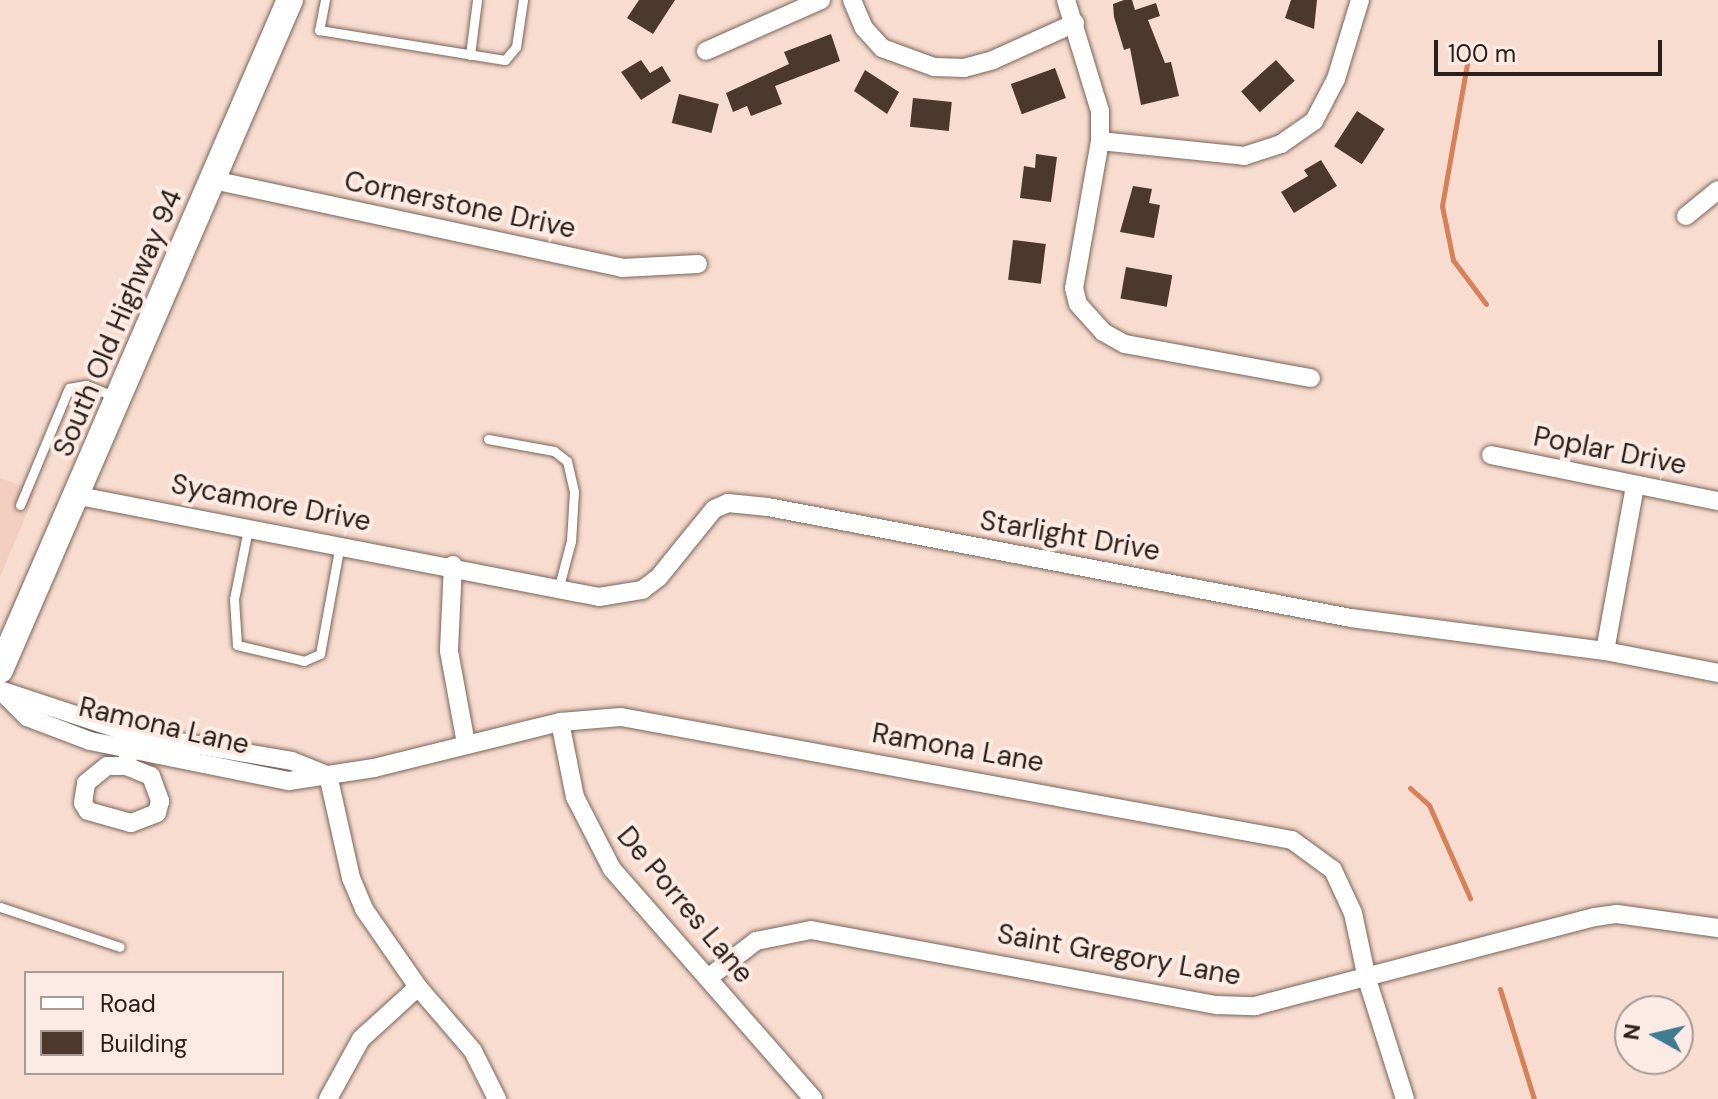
<!DOCTYPE html>
<style>
body{margin:0}
#map{position:relative;width:1718px;height:1099px;overflow:hidden;background:#f7dccf;font-family:"DM Sans",sans-serif}
div>[style]{position:absolute}
.built>*{inset:0;background:#f1cebe}
.stream>*{height:5px;margin:-2.5px;padding:0 2.5px;transform-origin:2.5px;border-radius:2.5px;background:#d78157}
.building>*{inset:0;background:#4d382e;transform-origin:0 0}
.roads{filter:drop-shadow(0 0 2px #7c645a) drop-shadow(0 0 2px #7c645a)}
.service>*{height:9px;margin:-4.5px;padding:0 4.5px;transform-origin:4.5px;border-radius:4.5px;background:#fff}
.minor>*{height:18px;margin:-9px;padding:0 9px;transform-origin:9px;border-radius:9px;background:#fff}
.secondary>*{height:26px;margin:-13px;padding:0 13px;transform-origin:13px;border-radius:13px;background:#fff}
span{translate:-50% -50%;white-space:nowrap;text-align:center;line-height:1.15;-webkit-text-stroke:8px #fcebe4;paint-order:stroke}
.street-label{font-size:28px;color:#2a201b}
.legend{position:absolute;left:24px;top:971px;width:260px;height:104px;box-sizing:border-box;background:#fcebe4;border:2px solid #a89a94;margin:0;padding:10px 14px;list-style:none;font-size:24px;color:#2a201b}
.legend li{display:flex;align-items:center;gap:16px;height:40px}
.legend b{width:40px;border:2px solid #a89a94}
.north{position:absolute;left:1614px;top:995px;width:80px;height:80px;box-sizing:border-box;background:#fcebe4;border:2px solid #a89a94;border-radius:50%;rotate:278deg;font-size:22px;font-weight:700;line-height:32px;text-align:center;color:#2a201b}
.north::after{content:'';display:block;margin:auto;width:28px;height:36px;background:#3f7b93;clip-path:polygon(50% 0,100% 100%,50% 72%,0 100%)}
.scale{position:absolute;left:1434px;top:40px;width:228px;height:36px;box-sizing:border-box;border:4px solid #2a201b;border-top:0;padding-left:10px;font-size:24px;line-height:28px;white-space:nowrap;color:#2a201b;-webkit-text-stroke:6px #fcebe4;paint-order:stroke}
</style>
<div id="map">
<div class="built">
<i style="clip-path:polygon(0 478px,36px 491px,0 577px)"></i>
</div>
<div class="stream">
<i style="left:1467px;top:64px;width:144px;rotate:100deg"></i>
<i style="left:1442px;top:206px;width:55px;rotate:78.5deg"></i>
<i style="left:1453px;top:260px;width:55px;rotate:53.1deg"></i>
<i style="left:1410px;top:788px;width:25px;rotate:42deg"></i>
<i style="left:1429px;top:805px;width:102px;rotate:66.2deg"></i>
<i style="left:1500px;top:989px;width:115px;rotate:72.8deg"></i>
</div>
<div class="building">
<i style="clip-path:polygon(639px 0,675px 0,653px 34px,627px 18px)"></i>
<i style="clip-path:polygon(1124px 0,1132px 0,1135px 10px,1156px 3px,1160px 16px,1148px 20px,1165px 63px,1171px 62px,1179px 96px,1141px 105px,1130px 48px,1124px 50px,1114px 17px,1113px 4px)"></i>
<i style="clip-path:polygon(1291px 0,1317px 0,1314px 29px,1285px 18px)"></i>
<i style="clip-path:polygon(831px 34px,840px 61px,775px 86px,782px 104px,751px 116px,747px 106px,733px 112px,726px 93px,789px 64px,784px 52px)"></i>
<i style="clip-path:polygon(641px 60px,650px 73px,662px 66px,671px 81px,641px 100px,621px 72px)"></i>
<i style="left:1276px;top:60px;width:28px;height:47px;rotate:48deg"></i>
<i style="left:1055px;top:68px;width:32px;height:47px;rotate:70deg"></i>
<i style="clip-path:polygon(865px 70px,899px 92px,887px 114px,854px 91px)"></i>
<i style="left:679px;top:94px;width:41px;height:30px;rotate:14deg"></i>
<i style="left:913px;top:98px;width:39px;height:29px;rotate:6deg"></i>
<i style="left:1357px;top:111px;width:33px;height:42px;rotate:33deg"></i>
<i style="clip-path:polygon(1036px 154px,1057px 157px,1051px 202px,1020px 198px,1024px 166px,1035px 168px)"></i>
<i style="clip-path:polygon(1321px 160px,1337px 186px,1294px 213px,1281px 192px,1308px 176px,1304px 170px)"></i>
<i style="clip-path:polygon(1133px 186px,1152px 189px,1149px 203px,1160px 205px,1154px 238px,1120px 232px)"></i>
<i style="left:1013px;top:240px;width:33px;height:40px;rotate:7deg"></i>
<i style="left:1126px;top:267px;width:47px;height:32px;rotate:10deg"></i>
</div>
<div class="roads">
<div class="service">
<i style="left:325px;top:0;width:31px;rotate:101deg"></i>
<i style="left:319px;top:30px;width:188px;rotate:9.2deg"></i>
<i style="left:505px;top:60px;width:17px;rotate:-50deg"></i>
<i style="left:516px;top:47px;width:48px;rotate:-81.5deg"></i>
<i style="left:470px;top:55px;width:55px;rotate:-82.7deg"></i>
<i style="left:488px;top:439px;width:67px;rotate:10.3deg"></i>
<i style="left:554px;top:451px;width:16px;rotate:38deg"></i>
<i style="left:567px;top:461px;width:32px;rotate:77deg"></i>
<i style="left:574px;top:492px;width:49px;rotate:93.5deg"></i>
<i style="left:571px;top:541px;width:51px;rotate:104.9deg"></i>
<i style="left:20px;top:505px;width:127px;rotate:-67.3deg"></i>
<i style="left:69px;top:388px;width:17px;rotate:-10deg"></i>
<i style="left:86px;top:385px;width:32px;rotate:22deg"></i>
<i style="left:248px;top:529px;width:71px;rotate:101.3deg"></i>
<i style="left:234px;top:599px;width:46px;rotate:86.3deg"></i>
<i style="left:237px;top:645px;width:69px;rotate:13.4deg"></i>
<i style="left:304px;top:661px;width:17px;rotate:-24deg"></i>
<i style="left:320px;top:654px;width:112px;rotate:-79.7deg"></i>
<i style="left:0;top:907px;width:126px;rotate:18.4deg"></i>
</div>
<div class="minor">
<i style="left:852px;top:0;width:30px;rotate:67deg"></i>
<i style="left:864px;top:28px;width:27px;rotate:48deg"></i>
<i style="left:882px;top:48px;width:55px;rotate:20.1deg"></i>
<i style="left:934px;top:67px;width:30px;rotate:2deg"></i>
<i style="left:964px;top:68px;width:30px;rotate:-15deg"></i>
<i style="left:993px;top:60px;width:90px;rotate:-24.3deg"></i>
<i style="left:1066px;top:0;width:116px;rotate:73deg"></i>
<i style="left:1100px;top:111px;width:30px;rotate:90deg"></i>
<i style="left:1100px;top:141px;width:149px;rotate:100deg"></i>
<i style="left:1074px;top:288px;width:16px;rotate:76deg"></i>
<i style="left:1078px;top:304px;width:38px;rotate:48deg"></i>
<i style="left:1103px;top:332px;width:25px;rotate:29deg"></i>
<i style="left:1125px;top:344px;width:189px;rotate:10.4deg"></i>
<i style="left:706px;top:51px;width:126px;rotate:-23.9deg"></i>
<i style="left:1100px;top:141px;width:145px;rotate:5.9deg"></i>
<i style="left:1244px;top:156px;width:39px;rotate:-18deg"></i>
<i style="left:1281px;top:144px;width:40px;rotate:-34.9deg"></i>
<i style="left:1314px;top:121px;width:47px;rotate:-62.4deg"></i>
<i style="left:1336px;top:79px;width:83px;rotate:-73.1deg"></i>
<i style="left:213px;top:180px;width:418px;rotate:12.1deg"></i>
<i style="left:622px;top:268px;width:76px;rotate:-3deg"></i>
<i style="left:1686px;top:216px;width:41px;rotate:-39.1deg"></i>
<i style="left:1491px;top:455px;width:232px;rotate:11.5deg"></i>
<i style="left:79px;top:496px;width:530px;rotate:10.99deg"></i>
<i style="left:599px;top:597px;width:44px;rotate:-9.2deg"></i>
<i style="left:642px;top:590px;width:21px;rotate:-37deg"></i>
<i style="left:659px;top:577px;width:87px;rotate:-51deg"></i>
<i style="left:714px;top:509px;width:15px;rotate:-23deg"></i>
<i style="left:728px;top:503px;width:40px;rotate:5.7deg"></i>
<i style="left:768px;top:507px;width:593px;rotate:10.78deg"></i>
<i style="left:1351px;top:618px;width:256px;rotate:7.4deg"></i>
<i style="left:1605px;top:651px;width:115px;rotate:11deg"></i>
<i style="left:453px;top:565px;width:86px;rotate:92.7deg"></i>
<i style="left:449px;top:651px;width:95px;rotate:79.6deg"></i>
<i style="left:1605px;top:651px;width:168px;rotate:-79.7deg"></i>
<i style="left:0;top:690px;width:140px;rotate:18.3deg"></i>
<i style="left:133px;top:734px;width:161px;rotate:9.6deg"></i>
<i style="left:292px;top:761px;width:35px;rotate:22deg"></i>
<i style="left:1px;top:691px;width:37px;rotate:45deg"></i>
<i style="left:27px;top:717px;width:67px;rotate:20.9deg"></i>
<i style="left:90px;top:741px;width:203px;rotate:11.4deg"></i>
<i style="left:289px;top:781px;width:86px;rotate:-8.7deg"></i>
<i style="left:374px;top:768px;width:192px;rotate:-13.9deg"></i>
<i style="left:560px;top:722px;width:61px;rotate:-4.7deg"></i>
<i style="left:621px;top:717px;width:682px;rotate:10.39deg"></i>
<i style="left:1292px;top:840px;width:51px;rotate:36.2deg"></i>
<i style="left:1333px;top:870px;width:47px;rotate:65.1deg"></i>
<i style="left:1353px;top:913px;width:67px;rotate:78deg"></i>
<i style="left:1367px;top:979px;width:126px;rotate:72.4deg"></i>
<i style="left:560px;top:722px;width:76px;rotate:78.7deg"></i>
<i style="left:575px;top:797px;width:81px;rotate:62.8deg"></i>
<i style="left:612px;top:869px;width:305px;rotate:48.8deg"></i>
<i style="left:126px;top:766px;width:27px;rotate:22deg"></i>
<i style="left:151px;top:776px;width:27px;rotate:70deg"></i>
<i style="left:160px;top:801px;width:12px;rotate:104deg"></i>
<i style="left:157px;top:813px;width:28px;rotate:159deg"></i>
<i style="left:131px;top:823px;width:45px;rotate:-164.4deg"></i>
<i style="left:88px;top:811px;width:9px;rotate:-122deg"></i>
<i style="left:83px;top:803px;width:20px;rotate:-81deg"></i>
<i style="left:86px;top:783px;width:27px;rotate:-39deg"></i>
<i style="left:107px;top:766px;width:19px"></i>
<i style="left:126px;top:766px;width:27px;rotate:-77deg"></i>
<i style="left:328px;top:775px;width:106px;rotate:77.4deg"></i>
<i style="left:351px;top:878px;width:34px;rotate:67deg"></i>
<i style="left:364px;top:909px;width:95px;rotate:55.3deg"></i>
<i style="left:418px;top:987px;width:84px;rotate:49.3deg"></i>
<i style="left:473px;top:1051px;width:54px;rotate:63.4deg"></i>
<i style="left:708px;top:978px;width:61px;rotate:-37.6deg"></i>
<i style="left:756px;top:941px;width:56px;rotate:-11.3deg"></i>
<i style="left:811px;top:930px;width:413px;rotate:10.5deg"></i>
<i style="left:1217px;top:1005px;width:38px;rotate:2deg"></i>
<i style="left:1255px;top:1006px;width:351px;rotate:-14.7deg"></i>
<i style="left:1595px;top:917px;width:22px;rotate:-8deg"></i>
<i style="left:1617px;top:914px;width:102px;rotate:7.9deg"></i>
<i style="left:328px;top:1099px;width:68px;rotate:-61.2deg"></i>
<i style="left:361px;top:1039px;width:77px;rotate:-42.4deg"></i>
</div>
<div class="secondary">
<i style="left:0;top:670px;width:730px;rotate:-66.6deg"></i>
</div>
</div>
<div class="street-label">
<span style="left:460px;top:205px;rotate:12deg">Cornerstone Drive</span>
<span style="left:118px;top:323px;rotate:-67deg">South Old Highway 94</span>
<span style="left:1610px;top:451px;rotate:11deg">Poplar Drive</span>
<span style="left:271px;top:503px;rotate:11deg">Sycamore Drive</span>
<span style="left:1070px;top:536px;rotate:10deg">Starlight Drive</span>
<span style="left:164px;top:726px;rotate:13deg">Ramona Lane</span>
<span style="left:958px;top:748px;rotate:10deg">Ramona Lane</span>
<span style="left:685px;top:905px;rotate:50deg">De Porres Lane</span>
<span style="left:1119px;top:955px;rotate:10deg">Saint Gregory Lane</span>
</div>
<ul class="legend">
<li><b style="height:10px;background:#fff"></b>Road</li>
<li><b style="height:22px;background:#4d382e"></b>Building</li>
</ul>
<div class="north">N</div>
<div class="scale">100 m</div>
</div>
